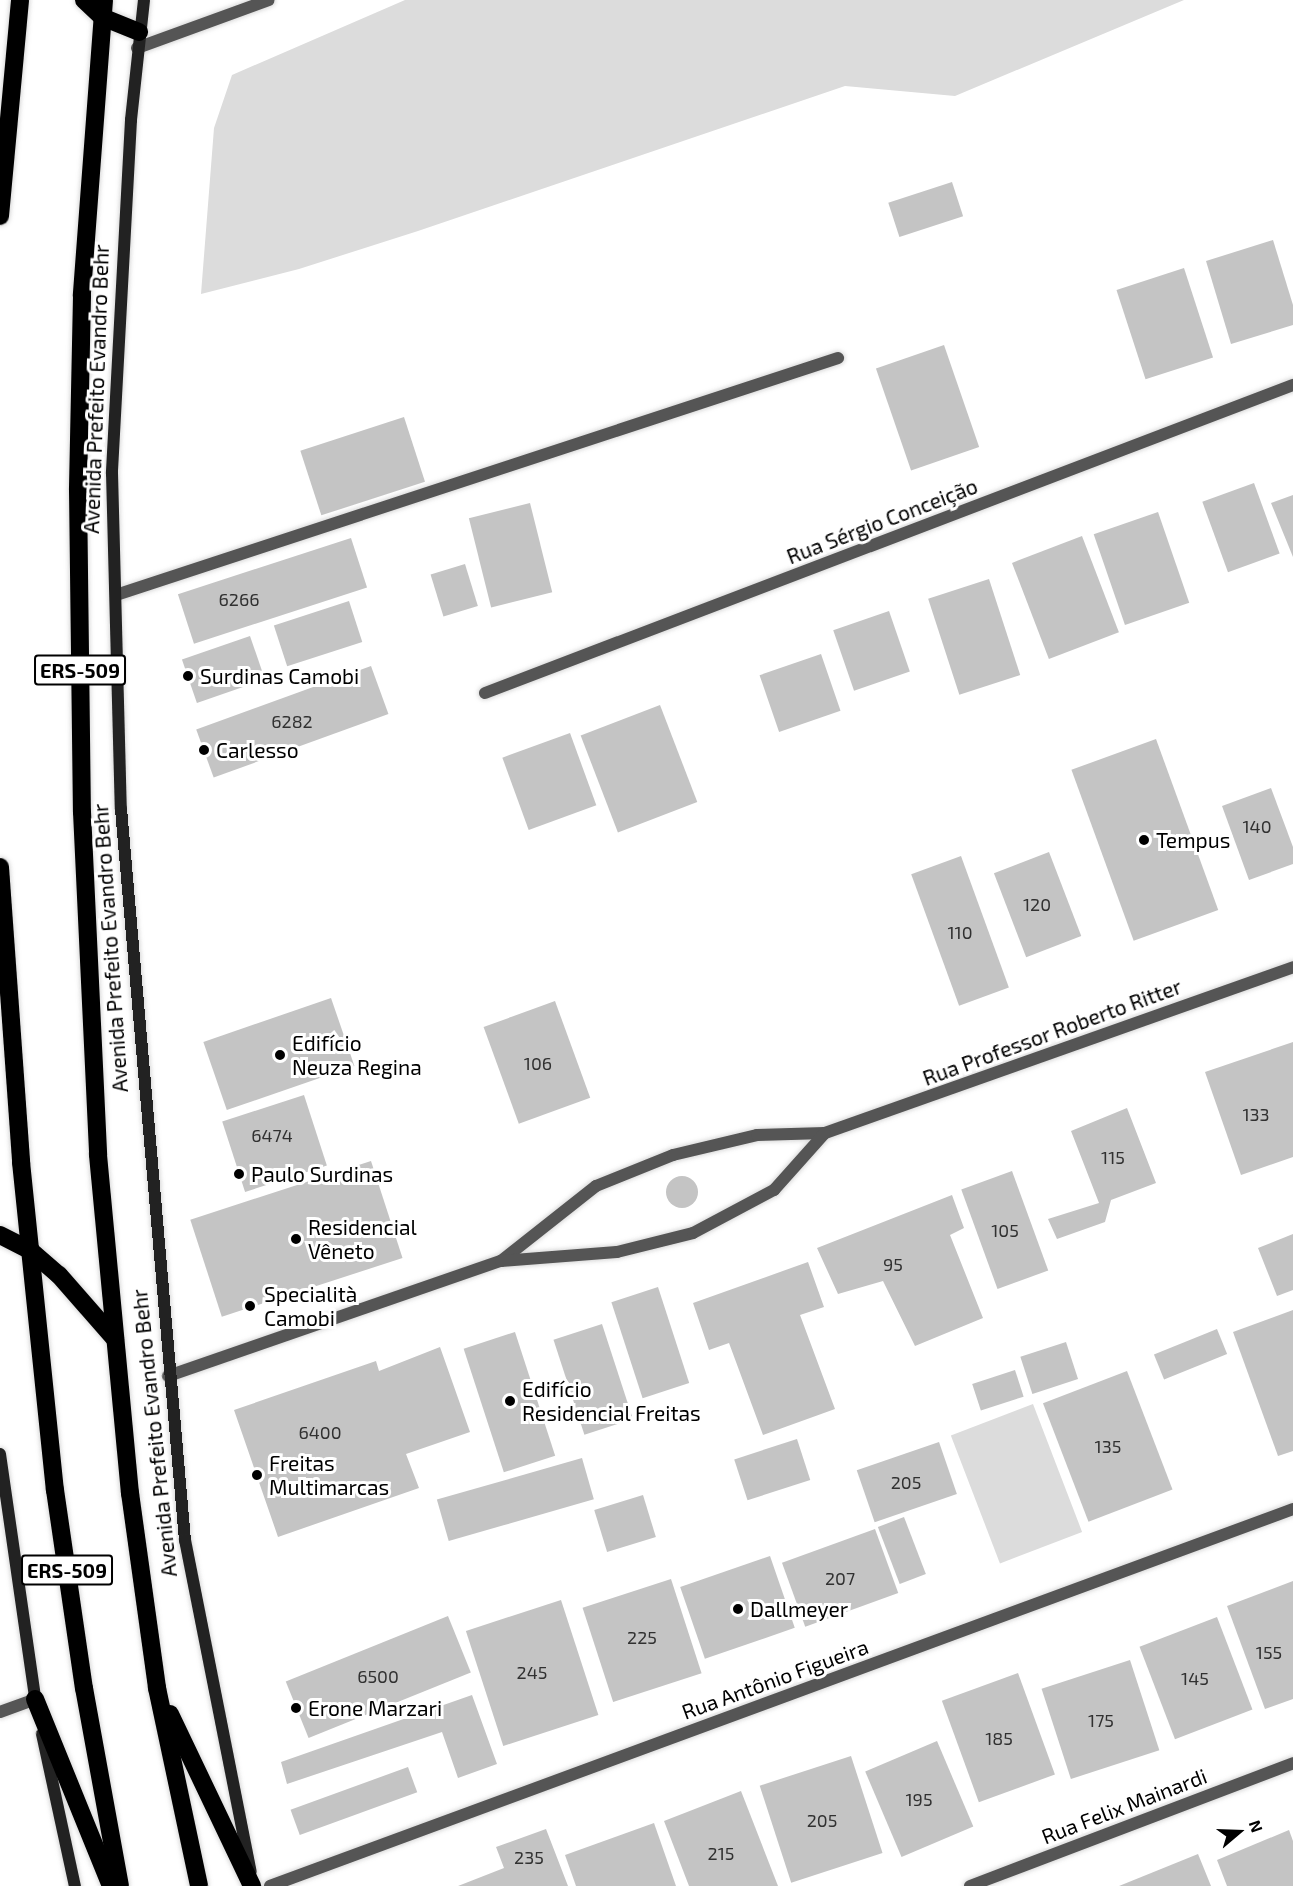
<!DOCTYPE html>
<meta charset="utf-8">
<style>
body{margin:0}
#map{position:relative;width:1293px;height:1886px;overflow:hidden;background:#fff;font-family:"Exo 2",sans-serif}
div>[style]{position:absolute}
.green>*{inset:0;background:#dcdcdc;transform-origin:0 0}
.building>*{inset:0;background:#c4c4c4;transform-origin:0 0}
.round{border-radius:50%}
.roads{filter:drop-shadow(0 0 2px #dbdbdb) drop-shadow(0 0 2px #dbdbdb)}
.lane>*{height:12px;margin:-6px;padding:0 6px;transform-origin:6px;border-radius:6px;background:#555}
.street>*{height:12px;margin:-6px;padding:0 6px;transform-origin:6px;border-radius:6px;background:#555}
.secondary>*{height:12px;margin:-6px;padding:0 6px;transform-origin:6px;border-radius:6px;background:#222}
.highway>*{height:18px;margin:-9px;padding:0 9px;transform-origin:9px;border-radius:9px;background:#000}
.dots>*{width:16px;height:16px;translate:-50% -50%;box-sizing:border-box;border:3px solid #fff;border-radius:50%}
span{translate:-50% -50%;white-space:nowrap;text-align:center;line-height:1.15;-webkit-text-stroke:6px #fff;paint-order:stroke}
.number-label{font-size:18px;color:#313131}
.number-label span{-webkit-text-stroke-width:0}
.shield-label span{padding:2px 4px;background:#fff;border:2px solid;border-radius:4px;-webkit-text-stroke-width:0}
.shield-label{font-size:20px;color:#000;font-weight:700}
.street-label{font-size:21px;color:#000}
.poi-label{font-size:21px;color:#000}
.left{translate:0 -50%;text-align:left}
.north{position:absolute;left:1209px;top:1802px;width:60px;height:60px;-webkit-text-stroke:4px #fff;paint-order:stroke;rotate:71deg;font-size:16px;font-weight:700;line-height:24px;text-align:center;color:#000}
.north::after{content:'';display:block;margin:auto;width:21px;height:27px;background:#000;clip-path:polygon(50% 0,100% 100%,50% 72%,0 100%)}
</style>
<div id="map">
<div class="green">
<i style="clip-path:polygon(405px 0,1184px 0,955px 96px,845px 86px,418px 231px,299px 269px,201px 294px,214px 128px,232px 75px)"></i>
<i style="left:1033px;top:1404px;width:137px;height:88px;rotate:69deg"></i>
</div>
<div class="building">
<i style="left:952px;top:182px;width:36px;height:67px;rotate:72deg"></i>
<i style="clip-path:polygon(1273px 240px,1293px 305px,1293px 325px,1231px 344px,1206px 261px)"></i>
<i style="left:1184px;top:268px;width:94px;height:71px;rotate:72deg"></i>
<i style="left:944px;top:345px;width:108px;height:72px;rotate:71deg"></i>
<i style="left:404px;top:417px;width:68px;height:109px;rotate:72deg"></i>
<i style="left:1254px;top:483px;width:75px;height:55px;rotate:70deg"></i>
<i style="clip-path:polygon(1293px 495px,1293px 557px,1271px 503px)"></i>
<i style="left:530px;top:503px;width:92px;height:63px;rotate:76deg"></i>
<i style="left:1158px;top:512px;width:96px;height:68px;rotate:71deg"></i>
<i style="left:1082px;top:536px;width:103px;height:75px;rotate:69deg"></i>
<i style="left:351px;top:538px;width:52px;height:182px;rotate:72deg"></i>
<i style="left:465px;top:564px;width:44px;height:36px;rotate:73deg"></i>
<i style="left:989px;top:579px;width:101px;height:64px;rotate:72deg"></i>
<i style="left:349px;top:601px;width:43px;height:79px;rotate:72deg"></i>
<i style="left:889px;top:611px;width:64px;height:59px;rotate:71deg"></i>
<i style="left:250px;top:636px;width:46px;height:72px;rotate:71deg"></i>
<i style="left:821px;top:654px;width:60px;height:65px;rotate:71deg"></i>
<i style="left:371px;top:666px;width:51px;height:186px;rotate:70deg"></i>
<i style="left:660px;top:705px;width:104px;height:85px;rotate:69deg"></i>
<i style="left:570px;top:733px;width:77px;height:72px;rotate:70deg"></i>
<i style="left:1156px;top:739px;width:182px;height:90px;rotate:70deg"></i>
<i style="clip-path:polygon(1271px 788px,1293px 847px,1293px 864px,1249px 880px,1222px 806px)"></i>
<i style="left:1049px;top:852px;width:90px;height:59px;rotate:69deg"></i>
<i style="left:961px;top:856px;width:140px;height:53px;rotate:70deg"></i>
<i style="left:331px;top:998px;width:72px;height:135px;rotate:71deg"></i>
<i style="left:555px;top:1001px;width:103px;height:76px;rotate:70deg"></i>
<i style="clip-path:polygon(1293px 1042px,1293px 1157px,1241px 1175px,1205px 1072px)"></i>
<i style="left:304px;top:1095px;width:74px;height:86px;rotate:72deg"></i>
<i style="clip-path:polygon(1127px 1108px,1156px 1183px,1111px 1200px,1105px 1222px,1057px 1239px,1048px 1219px,1099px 1203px,1071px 1131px)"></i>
<i style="left:371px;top:1161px;width:102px;height:190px;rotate:72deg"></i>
<i style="left:1012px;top:1171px;width:106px;height:54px;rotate:70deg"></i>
<i class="round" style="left:666px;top:1176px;width:32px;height:32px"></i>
<i style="clip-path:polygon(952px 1195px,964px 1228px,950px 1235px,983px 1318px,915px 1346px,883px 1281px,838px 1294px,817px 1248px)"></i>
<i style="clip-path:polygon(1293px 1234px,1293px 1290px,1277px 1296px,1258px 1248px)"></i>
<i style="clip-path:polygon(808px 1262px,824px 1307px,800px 1315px,835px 1409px,763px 1435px,729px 1343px,709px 1350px,693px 1303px)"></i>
<i style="left:658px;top:1287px;width:101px;height:49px;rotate:72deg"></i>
<i style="clip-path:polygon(1293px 1310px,1293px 1451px,1278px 1456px,1233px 1332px)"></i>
<i style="left:602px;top:1324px;width:100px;height:51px;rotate:72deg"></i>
<i style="left:1217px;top:1329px;width:27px;height:68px;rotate:68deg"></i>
<i style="left:515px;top:1332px;width:130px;height:54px;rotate:72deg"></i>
<i style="left:1066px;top:1342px;width:39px;height:48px;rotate:72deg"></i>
<i style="clip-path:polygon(440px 1347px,470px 1432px,406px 1454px,419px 1488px,278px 1537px,234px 1410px,376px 1361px,379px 1371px)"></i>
<i style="left:1015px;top:1370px;width:28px;height:45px;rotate:72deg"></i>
<i style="left:1127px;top:1371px;width:127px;height:90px;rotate:69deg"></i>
<i style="left:797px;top:1439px;width:43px;height:66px;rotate:72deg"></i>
<i style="left:939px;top:1442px;width:55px;height:87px;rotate:71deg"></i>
<i style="left:582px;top:1458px;width:43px;height:151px;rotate:74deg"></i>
<i style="left:643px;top:1495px;width:44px;height:51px;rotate:73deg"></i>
<i style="left:904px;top:1517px;width:61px;height:28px;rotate:69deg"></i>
<i style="left:875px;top:1529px;width:68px;height:99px;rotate:70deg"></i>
<i style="left:770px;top:1556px;width:76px;height:95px;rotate:71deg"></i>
<i style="left:671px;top:1579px;width:99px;height:93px;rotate:72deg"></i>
<i style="clip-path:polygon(1293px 1581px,1293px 1699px,1265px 1709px,1227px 1606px)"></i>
<i style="left:561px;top:1600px;width:121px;height:100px;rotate:72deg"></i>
<i style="left:448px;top:1616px;width:61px;height:175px;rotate:68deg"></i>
<i style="left:1217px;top:1617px;width:99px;height:83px;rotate:69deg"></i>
<i style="left:1130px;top:1660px;width:95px;height:93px;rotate:72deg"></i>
<i style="left:1018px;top:1673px;width:108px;height:81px;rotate:70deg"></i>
<i style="clip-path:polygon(472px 1695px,497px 1764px,458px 1778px,442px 1732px,287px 1784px,281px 1762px)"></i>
<i style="left:937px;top:1741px;width:93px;height:78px;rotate:67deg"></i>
<i style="left:851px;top:1756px;width:102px;height:96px;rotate:72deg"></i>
<i style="left:408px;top:1767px;width:27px;height:125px;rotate:70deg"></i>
<i style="clip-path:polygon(741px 1791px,778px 1886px,689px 1886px,664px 1821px)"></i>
<i style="clip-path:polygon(654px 1823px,676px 1886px,576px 1886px,565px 1855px)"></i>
<i style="clip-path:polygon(546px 1829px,568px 1886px,458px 1886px,504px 1868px,496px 1847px)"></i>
<i style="clip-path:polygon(1289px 1830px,1293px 1841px,1293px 1886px,1227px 1886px,1217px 1860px)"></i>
<i style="clip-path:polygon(1198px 1854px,1211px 1886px,1119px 1886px)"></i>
</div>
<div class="roads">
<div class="lane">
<i style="left:137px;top:48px;width:140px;rotate:-20deg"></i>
<i style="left:116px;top:595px;width:760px;rotate:-18.17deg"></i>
<i style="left:485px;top:693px;width:865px;rotate:-20.87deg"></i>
</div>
<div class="street">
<i style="left:501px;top:1261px;width:121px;rotate:-38.3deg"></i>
<i style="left:596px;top:1186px;width:83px;rotate:-21.9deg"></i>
<i style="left:673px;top:1155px;width:86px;rotate:-13.4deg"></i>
<i style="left:757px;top:1135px;width:68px;rotate:-1.7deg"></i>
<i style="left:825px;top:1133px;width:497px;rotate:-19.5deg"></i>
<i style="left:168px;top:1376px;width:352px;rotate:-19.1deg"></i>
<i style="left:501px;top:1261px;width:116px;rotate:-4.4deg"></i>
<i style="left:617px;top:1252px;width:78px;rotate:-14deg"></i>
<i style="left:693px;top:1233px;width:92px;rotate:-28deg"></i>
<i style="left:774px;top:1190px;width:76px;rotate:-48.2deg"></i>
<i style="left:0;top:1712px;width:37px;rotate:-20deg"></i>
<i style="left:270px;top:1886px;width:1090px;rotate:-20.23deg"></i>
<i style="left:970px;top:1886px;width:346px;rotate:-20.8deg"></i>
</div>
<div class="secondary">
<i style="left:144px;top:0;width:121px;rotate:96.2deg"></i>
<i style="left:131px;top:120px;width:354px;rotate:93.1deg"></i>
<i style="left:112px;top:473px;width:336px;rotate:88.5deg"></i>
<i style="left:121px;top:809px;width:734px;rotate:85deg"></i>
<i style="left:185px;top:1540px;width:338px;rotate:78.8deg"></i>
<i style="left:0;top:1454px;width:254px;rotate:81.8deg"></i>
<i style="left:42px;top:1734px;width:156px;rotate:77.8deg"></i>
</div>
<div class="highway">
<i style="left:84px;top:0;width:25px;rotate:43deg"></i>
<i style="left:102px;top:17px;width:40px;rotate:22deg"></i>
<i style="left:104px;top:0;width:297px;rotate:94.3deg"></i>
<i style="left:82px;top:296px;width:194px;rotate:91.2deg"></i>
<i style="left:78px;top:490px;width:322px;rotate:89.3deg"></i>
<i style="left:82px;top:812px;width:343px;rotate:87.3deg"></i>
<i style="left:98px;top:1155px;width:340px;rotate:84.6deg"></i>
<i style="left:130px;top:1493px;width:197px;rotate:82.1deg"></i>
<i style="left:157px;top:1688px;width:202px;rotate:78deg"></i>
<i style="left:0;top:216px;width:217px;rotate:-84.7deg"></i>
<i style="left:0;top:867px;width:296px;rotate:85.9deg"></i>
<i style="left:21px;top:1162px;width:330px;rotate:84.1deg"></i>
<i style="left:55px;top:1490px;width:200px;rotate:81.7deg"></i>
<i style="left:84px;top:1688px;width:201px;rotate:79.7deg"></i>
<i style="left:0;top:1235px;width:35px;rotate:27deg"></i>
<i style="left:31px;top:1251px;width:37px;rotate:41deg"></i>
<i style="left:59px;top:1275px;width:85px;rotate:48.8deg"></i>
<i style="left:35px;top:1699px;width:202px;rotate:67.9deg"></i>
<i style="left:170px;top:1714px;width:191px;rotate:64.5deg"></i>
</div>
</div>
<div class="dots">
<i style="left:188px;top:676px;background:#000"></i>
<i style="left:204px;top:750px;background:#000"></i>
<i style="left:1144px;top:840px;background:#000"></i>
<i style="left:280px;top:1055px;background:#000"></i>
<i style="left:239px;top:1174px;background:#000"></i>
<i style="left:296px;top:1239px;background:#000"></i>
<i style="left:250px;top:1306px;background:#000"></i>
<i style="left:510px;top:1401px;background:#000"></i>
<i style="left:257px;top:1475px;background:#000"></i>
<i style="left:738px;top:1609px;background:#000"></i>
<i style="left:296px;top:1708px;background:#000"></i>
</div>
<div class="number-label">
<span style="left:239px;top:599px">6266</span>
<span style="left:292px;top:721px">6282</span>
<span style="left:1257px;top:826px">140</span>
<span style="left:1037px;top:904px">120</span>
<span style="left:960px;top:932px">110</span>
<span style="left:538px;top:1063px">106</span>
<span style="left:1256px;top:1114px">133</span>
<span style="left:272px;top:1135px">6474</span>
<span style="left:1113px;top:1157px">115</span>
<span style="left:1005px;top:1230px">105</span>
<span style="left:893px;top:1264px">95</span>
<span style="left:320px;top:1432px">6400</span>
<span style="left:1108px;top:1446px">135</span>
<span style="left:906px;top:1482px">205</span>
<span style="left:840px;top:1578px">207</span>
<span style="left:642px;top:1637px">225</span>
<span style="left:1269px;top:1652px">155</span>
<span style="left:532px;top:1672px">245</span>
<span style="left:378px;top:1676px">6500</span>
<span style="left:1195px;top:1678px">145</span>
<span style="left:1101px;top:1720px">175</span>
<span style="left:999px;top:1738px">185</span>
<span style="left:919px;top:1799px">195</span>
<span style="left:822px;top:1820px">205</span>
<span style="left:721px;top:1853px">215</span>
<span style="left:529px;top:1857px">235</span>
</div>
<div class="shield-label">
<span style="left:80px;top:670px">ERS-509</span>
<span style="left:67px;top:1570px">ERS-509</span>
</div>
<div class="street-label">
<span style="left:96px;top:389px;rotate:-88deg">Avenida Prefeito Evandro Behr</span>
<span style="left:882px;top:521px;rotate:-21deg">Rua Sérgio Conceição</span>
<span style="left:110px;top:948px;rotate:-94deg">Avenida Prefeito Evandro Behr</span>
<span style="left:1052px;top:1032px;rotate:-20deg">Rua Professor Roberto Ritter</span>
<span style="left:154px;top:1433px;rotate:-96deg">Avenida Prefeito Evandro Behr</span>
<span style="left:775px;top:1679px;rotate:-20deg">Rua Antônio Figueira</span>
<span style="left:1124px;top:1806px;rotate:-21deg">Rua Felix Mainardi</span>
</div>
<div class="poi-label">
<span class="left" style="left:200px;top:676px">Surdinas Camobi</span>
<span class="left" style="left:216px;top:750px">Carlesso</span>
<span class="left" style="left:1156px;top:840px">Tempus</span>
<span class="left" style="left:292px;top:1055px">Edifício<br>Neuza Regina</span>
<span class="left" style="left:251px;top:1174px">Paulo Surdinas</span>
<span class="left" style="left:308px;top:1239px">Residencial<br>Vêneto</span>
<span class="left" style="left:264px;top:1306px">Specialità<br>Camobi</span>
<span class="left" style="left:522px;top:1401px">Edifício<br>Residencial Freitas</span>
<span class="left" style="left:269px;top:1475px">Freitas<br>Multimarcas</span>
<span class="left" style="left:750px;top:1609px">Dallmeyer</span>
<span class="left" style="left:308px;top:1708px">Erone Marzari</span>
</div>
<div class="north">N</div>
</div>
